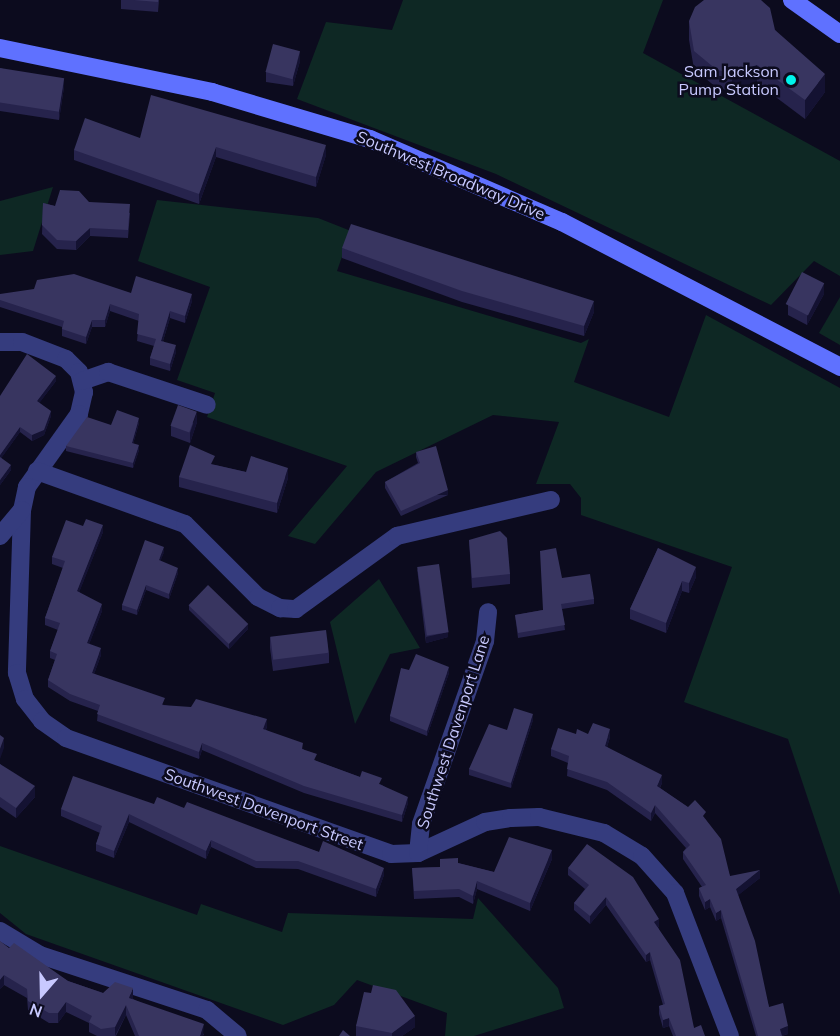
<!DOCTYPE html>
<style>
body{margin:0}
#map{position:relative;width:840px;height:1036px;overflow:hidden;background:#0c0b1e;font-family:Mulish,sans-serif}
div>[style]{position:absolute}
.green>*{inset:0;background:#0e2824}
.street>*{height:18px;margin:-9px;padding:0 9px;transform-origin:9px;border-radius:9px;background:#353c7e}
.secondary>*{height:18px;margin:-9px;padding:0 9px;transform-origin:9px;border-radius:9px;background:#5f71ff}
.wall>*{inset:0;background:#26234c}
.shaded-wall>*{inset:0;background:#141232;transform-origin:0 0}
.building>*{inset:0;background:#383560;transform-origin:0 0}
.dots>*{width:16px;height:16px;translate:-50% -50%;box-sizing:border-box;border:3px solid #0c0b1e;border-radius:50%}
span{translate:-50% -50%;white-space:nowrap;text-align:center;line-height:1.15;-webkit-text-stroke:5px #0c0b1e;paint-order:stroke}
.poi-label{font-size:16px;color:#c8c9ff}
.right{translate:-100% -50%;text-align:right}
.street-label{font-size:16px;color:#c8c9ff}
.north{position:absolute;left:12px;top:964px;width:60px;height:60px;-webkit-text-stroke:4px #0c0b1e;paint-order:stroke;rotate:200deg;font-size:16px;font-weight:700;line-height:24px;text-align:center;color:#c8c9ff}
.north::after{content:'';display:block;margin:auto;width:21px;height:27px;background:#c8c9ff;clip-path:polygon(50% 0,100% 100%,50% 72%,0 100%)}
</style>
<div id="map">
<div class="green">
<i style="clip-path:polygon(403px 0,663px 0,643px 53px,840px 161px,840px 276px,814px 261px,771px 305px,496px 174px,297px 99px,326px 22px,392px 30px)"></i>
<i style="clip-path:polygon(53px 187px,33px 251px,0 255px,0 201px)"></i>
<i style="clip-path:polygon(157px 200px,318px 218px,351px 231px,337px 271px,581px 343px,589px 339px,574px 382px,669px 417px,706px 315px,840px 388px,840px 895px,788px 739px,684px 702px,732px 567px,581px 515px,581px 498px,570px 484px,536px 484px,559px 422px,493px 415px,376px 472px,315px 544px,288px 536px,347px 466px,207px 417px,215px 393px,177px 380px,210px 287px,138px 261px)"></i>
<i style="clip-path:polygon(840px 297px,840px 345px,819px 333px)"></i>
<i style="clip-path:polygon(379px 579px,420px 648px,390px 654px,355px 724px,330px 622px)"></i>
<i style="clip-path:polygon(0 846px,197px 915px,201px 904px,282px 932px,288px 913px,473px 919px,478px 898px,558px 988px,564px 1008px,474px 1036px,445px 1036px,447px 1013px,357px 980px,334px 1005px,283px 1025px,26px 934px,0 913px)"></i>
</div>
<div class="street">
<i style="left:0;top:342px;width:22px"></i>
<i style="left:22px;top:342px;width:47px;rotate:21.1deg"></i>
<i style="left:66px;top:359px;width:18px;rotate:45deg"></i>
<i style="left:79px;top:372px;width:21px;rotate:76deg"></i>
<i style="left:84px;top:392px;width:23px;rotate:103deg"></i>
<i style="left:79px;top:414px;width:90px;rotate:125.5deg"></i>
<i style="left:27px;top:487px;width:24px;rotate:102deg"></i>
<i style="left:22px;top:510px;width:163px;rotate:91.8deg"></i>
<i style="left:17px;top:673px;width:27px;rotate:73deg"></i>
<i style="left:25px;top:699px;width:28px;rotate:52deg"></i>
<i style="left:42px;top:721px;width:29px;rotate:35deg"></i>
<i style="left:66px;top:738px;width:345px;rotate:19.6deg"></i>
<i style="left:391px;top:854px;width:27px;rotate:-2deg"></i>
<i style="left:418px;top:853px;width:74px;rotate:-24.8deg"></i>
<i style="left:485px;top:822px;width:26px;rotate:-9deg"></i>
<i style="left:511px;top:818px;width:28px;rotate:-2deg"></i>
<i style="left:539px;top:817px;width:67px;rotate:13.8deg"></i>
<i style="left:604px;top:833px;width:44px;rotate:31.2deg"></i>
<i style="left:642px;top:856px;width:50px;rotate:48.3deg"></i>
<i style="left:675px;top:893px;width:153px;rotate:69deg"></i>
<i style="left:82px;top:381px;width:28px;rotate:-19deg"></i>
<i style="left:108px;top:372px;width:104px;rotate:18.4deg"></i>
<i style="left:37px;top:471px;width:157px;rotate:19.7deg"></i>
<i style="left:185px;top:524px;width:103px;rotate:45deg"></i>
<i style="left:258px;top:597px;width:25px;rotate:27deg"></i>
<i style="left:280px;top:608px;width:16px;rotate:4deg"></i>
<i style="left:296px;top:609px;width:125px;rotate:-35.9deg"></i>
<i style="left:397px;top:536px;width:158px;rotate:-13.2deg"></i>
<i style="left:0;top:536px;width:34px;rotate:-50deg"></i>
<i style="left:418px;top:853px;width:29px;rotate:-84deg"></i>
<i style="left:421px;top:824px;width:194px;rotate:-70.7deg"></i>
<i style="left:485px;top:641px;width:29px;rotate:-84deg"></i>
<i style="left:0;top:931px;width:47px;rotate:31deg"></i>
<i style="left:40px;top:955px;width:176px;rotate:18.2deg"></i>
<i style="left:207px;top:1010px;width:40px;rotate:40deg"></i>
</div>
<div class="secondary">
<i style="left:792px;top:0;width:59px;rotate:35.3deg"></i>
<i style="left:0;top:48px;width:217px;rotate:11.7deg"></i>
<i style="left:212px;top:92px;width:165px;rotate:16.6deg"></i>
<i style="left:370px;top:139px;width:209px;rotate:23.4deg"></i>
<i style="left:562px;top:222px;width:314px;rotate:27.5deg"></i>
</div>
<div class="wall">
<i style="clip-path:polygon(121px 0,159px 0,158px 12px,121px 9px)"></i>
<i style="clip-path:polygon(689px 21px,775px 30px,825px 92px,805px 119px,757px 83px,732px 91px,717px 88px,694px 69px,689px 40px)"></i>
<i style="clip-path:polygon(300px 61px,293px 86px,266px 82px,266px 72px)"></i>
<i style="clip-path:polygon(0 68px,64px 87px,59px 120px,0 111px)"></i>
<i style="clip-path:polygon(140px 138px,326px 155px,316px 187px,216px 157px,199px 204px,74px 160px,74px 150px)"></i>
<i style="clip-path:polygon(89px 202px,130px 213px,128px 238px,90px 236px,76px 250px,57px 249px,42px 234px,43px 203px,55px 206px)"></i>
<i style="clip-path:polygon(342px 248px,594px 312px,584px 336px,462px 302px,342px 258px)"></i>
<i style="clip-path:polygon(131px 293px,192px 301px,185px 323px,170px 318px,163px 341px,176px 352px,170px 371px,150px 365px,150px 358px,154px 346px,137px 341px,139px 321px,110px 311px,105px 327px,92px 327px,86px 344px,62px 336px,62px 327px,0 307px,0 294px)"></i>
<i style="clip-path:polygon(824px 294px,807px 325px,788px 315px,788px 305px)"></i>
<i style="clip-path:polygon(56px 381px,39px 403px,51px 416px,44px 435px,32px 441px,20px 432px,1px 458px,11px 470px,0 485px,0 396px)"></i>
<i style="clip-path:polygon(197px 422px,190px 443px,171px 436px,171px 426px)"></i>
<i style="clip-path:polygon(139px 423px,133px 444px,139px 450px,133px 468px,66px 451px,66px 446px,111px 425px)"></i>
<i style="clip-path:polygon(416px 452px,448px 495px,401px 516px,385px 488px,385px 482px,418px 463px,416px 457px)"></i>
<i style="clip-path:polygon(215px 465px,246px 472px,288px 478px,277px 513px,179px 487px,179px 477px)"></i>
<i style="clip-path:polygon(83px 526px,103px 532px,79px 592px,102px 611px,89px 644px,101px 655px,94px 674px,164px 705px,267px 726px,266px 730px,303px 749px,316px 761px,382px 785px,408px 803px,402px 822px,304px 793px,202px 750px,199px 759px,97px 721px,98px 711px,70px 701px,48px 687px,48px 680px,55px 660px,50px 658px,50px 651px,58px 630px,45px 625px,45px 618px,63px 568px,52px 564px,52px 557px)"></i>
<i style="clip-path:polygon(469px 540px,510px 574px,510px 584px,472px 588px)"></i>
<i style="clip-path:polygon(658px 548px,696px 577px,689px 593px,682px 591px,666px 633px,630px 619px,630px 609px)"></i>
<i style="clip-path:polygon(164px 552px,160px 561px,178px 573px,169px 599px,146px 590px,137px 615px,122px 610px,122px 605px)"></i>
<i style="clip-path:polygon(417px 568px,448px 637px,426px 643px)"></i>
<i style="clip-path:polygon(562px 578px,594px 599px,594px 604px,562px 609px,565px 630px,518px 638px,515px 615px,543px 610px)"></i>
<i style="clip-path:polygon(189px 605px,248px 629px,229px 649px,189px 610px)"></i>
<i style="clip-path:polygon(270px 637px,329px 653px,329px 663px,273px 671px,270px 648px)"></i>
<i style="clip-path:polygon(409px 670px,449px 673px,427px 736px,390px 721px,390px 716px)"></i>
<i style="clip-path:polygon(533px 720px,511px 788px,469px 775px,469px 769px,507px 730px)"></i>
<i style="clip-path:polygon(576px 734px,588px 734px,610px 737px,607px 747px,662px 783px,660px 788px,706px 820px,730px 876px,760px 878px,738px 895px,769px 1007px,788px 1034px,782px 1036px,756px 1036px,721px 918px,716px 921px,710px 907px,705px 910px,699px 896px,699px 888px,702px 887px,683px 859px,683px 852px,686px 848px,655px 813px,651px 821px,607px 790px,567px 776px,568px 763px,551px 756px,551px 749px)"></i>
<i style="clip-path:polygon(0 764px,35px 797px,16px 818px,0 807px)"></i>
<i style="clip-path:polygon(154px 804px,184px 808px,319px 852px,384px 875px,376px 897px,298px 869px,256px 868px,211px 847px,206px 859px,129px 822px,114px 858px,96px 851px,96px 844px,100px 833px,61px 816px,61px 809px)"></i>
<i style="clip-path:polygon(552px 859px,530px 911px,477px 889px,473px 904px,459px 897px,414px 899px,412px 868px,440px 867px,458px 863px,494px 872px)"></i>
<i style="clip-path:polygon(568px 868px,659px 926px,658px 927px,694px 1028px,705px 1036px,673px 1036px,669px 1026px,663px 1028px,659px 1014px,659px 1006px,663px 1005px,650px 960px,646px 962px,606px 905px,590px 924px,574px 910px,574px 903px,585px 889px,568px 875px)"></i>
<i style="clip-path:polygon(9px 948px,68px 981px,103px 993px,133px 998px,133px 999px,204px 1034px,203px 1036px,135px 1036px,126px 1015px,116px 1036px,97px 1036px,89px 1032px,89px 1023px,66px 1012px,58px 1023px,49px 1023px,28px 1010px,27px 998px,4px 985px,0 989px)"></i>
<i style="clip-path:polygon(371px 993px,415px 1027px,402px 1036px,356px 1036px,356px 1026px)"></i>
</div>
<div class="shaded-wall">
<i style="clip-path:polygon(300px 51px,300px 61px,293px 86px,293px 76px)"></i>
<i style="clip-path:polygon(757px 65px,757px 83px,732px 91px,732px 73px)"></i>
<i style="clip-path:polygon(825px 74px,825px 92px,805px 119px,805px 100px)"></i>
<i style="clip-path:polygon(64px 78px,64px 87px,59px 120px,59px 110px)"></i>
<i style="clip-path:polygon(326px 145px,326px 155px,316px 187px,316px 177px)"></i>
<i style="clip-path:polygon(216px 147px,216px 157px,199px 204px,199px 194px)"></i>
<i style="clip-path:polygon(90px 228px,90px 236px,76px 250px,76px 241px)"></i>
<i style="clip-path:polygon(824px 283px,824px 294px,807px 325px,807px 315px)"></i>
<i style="clip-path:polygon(192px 294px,192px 301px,185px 323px,185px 316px)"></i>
<i style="clip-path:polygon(594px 301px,594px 312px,584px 336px,584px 326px)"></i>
<i style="clip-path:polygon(110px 304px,110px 311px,105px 327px,105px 320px)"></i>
<i style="clip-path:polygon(170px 311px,170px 318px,161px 347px,161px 341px)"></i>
<i style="clip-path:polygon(92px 320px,92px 327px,86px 344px,86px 337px)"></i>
<i style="clip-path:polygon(176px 345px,176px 352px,170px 371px,170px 364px)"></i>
<i style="clip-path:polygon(56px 376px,56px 381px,37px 406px,37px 401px)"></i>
<i style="clip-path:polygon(51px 411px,51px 416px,44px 435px,32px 441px,32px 435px)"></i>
<i style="clip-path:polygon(197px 412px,197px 422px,190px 443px,190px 433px)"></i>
<i style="clip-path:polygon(139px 418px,139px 423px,132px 448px,132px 443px)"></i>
<i style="clip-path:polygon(20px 427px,20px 432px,0 460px,0 455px)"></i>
<i style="clip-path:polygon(139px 445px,139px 450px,133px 468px,133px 463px)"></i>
<i style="clip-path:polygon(11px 465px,11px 470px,0 485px,0 480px)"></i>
<i style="clip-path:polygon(288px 468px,288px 478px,277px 513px,277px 503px)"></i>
<i style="left:448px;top:490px;width:5px;height:51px;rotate:90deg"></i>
<i style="clip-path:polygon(103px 525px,103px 532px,77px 598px,77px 591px)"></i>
<i style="clip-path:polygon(164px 547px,164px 552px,159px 565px,159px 560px)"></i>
<i style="clip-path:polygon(696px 567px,696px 577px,689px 593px,689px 583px)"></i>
<i style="clip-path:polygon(178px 568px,178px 573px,169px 599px,169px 594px)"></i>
<i style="clip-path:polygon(682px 581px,682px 591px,666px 633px,666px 623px)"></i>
<i style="clip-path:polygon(146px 585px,146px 590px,137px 615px,137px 610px)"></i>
<i style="clip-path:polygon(102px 604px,102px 611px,87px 650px,87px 643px)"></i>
<i style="clip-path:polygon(248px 624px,248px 629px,229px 649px,229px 643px)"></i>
<i style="clip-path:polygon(448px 632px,448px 637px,426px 643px,426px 637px)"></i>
<i style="clip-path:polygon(101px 648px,101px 655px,92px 680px,92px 673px)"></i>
<i style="clip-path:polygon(449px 667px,449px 673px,427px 736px,427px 731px)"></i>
<i style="clip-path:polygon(533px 714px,533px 720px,511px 788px,511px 783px)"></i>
<i style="clip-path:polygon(267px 719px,267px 726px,263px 736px,263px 729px)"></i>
<i style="clip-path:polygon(610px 729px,610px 737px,605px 754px,605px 746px)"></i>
<i style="clip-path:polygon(4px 738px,4px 748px,0 759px,0 749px)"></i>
<i style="clip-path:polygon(202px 743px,202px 750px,199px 759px,199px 752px)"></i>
<i style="clip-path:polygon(662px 775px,662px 783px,657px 793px,657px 786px)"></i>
<i style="clip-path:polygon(35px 786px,35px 797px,16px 818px,16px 808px)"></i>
<i style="clip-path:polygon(408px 797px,408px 803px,402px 822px,402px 815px)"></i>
<i style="clip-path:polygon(655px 805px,655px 813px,651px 821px,651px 813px)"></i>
<i style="clip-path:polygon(129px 814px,129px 822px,114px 858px,114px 851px)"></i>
<i style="clip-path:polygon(211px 840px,211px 847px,206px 859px,206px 851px)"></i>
<i style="clip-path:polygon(552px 850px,552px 859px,530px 911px,530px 903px)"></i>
<i style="clip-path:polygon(384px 868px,384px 875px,376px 897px,376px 889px)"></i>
<i style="clip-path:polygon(760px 870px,760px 878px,736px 897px,736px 889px)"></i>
<i style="clip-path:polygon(477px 881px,477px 889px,473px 904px,473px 896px)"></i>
<i style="clip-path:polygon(606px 897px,606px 905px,590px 924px,590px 916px)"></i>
<i style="clip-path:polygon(710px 899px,710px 907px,705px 910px,705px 902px)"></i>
<i style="clip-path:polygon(721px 910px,721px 918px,716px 921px,716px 913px)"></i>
<i style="clip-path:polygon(659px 919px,659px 926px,654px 930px,654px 922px)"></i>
<i style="clip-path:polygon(650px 952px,650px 960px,646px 962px,646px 955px)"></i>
<i style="clip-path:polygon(4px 975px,4px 985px,0 989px,0 980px)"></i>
<i style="clip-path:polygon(133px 988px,133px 998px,129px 1007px,129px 998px)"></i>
<i style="clip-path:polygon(66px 1002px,66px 1012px,58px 1023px,58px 1013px)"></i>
<i style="clip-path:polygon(126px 1005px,126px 1015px,115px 1036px,115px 1027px)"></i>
<i style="clip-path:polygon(415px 1016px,415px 1027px,402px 1036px,392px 1036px,392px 1033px)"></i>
<i style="clip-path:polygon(669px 1018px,669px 1026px,663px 1028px,663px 1020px)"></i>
<i style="clip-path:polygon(204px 1024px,203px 1036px,200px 1036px)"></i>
<i style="clip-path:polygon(788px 1026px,788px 1034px,780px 1036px,780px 1029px)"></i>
</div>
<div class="building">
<i style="clip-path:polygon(134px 0,158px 0,158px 2px)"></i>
<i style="clip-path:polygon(704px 0,761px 0,770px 8px,775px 30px,825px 74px,805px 100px,757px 65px,732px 73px,717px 70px,694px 51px,689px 21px,695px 7px)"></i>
<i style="left:273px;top:44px;width:28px;height:29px;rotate:15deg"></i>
<i style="left:0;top:68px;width:65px;height:34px;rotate:9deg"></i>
<i style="clip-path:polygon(151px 95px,326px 145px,316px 177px,216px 147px,199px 194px,74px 150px,85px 118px,140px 138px)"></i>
<i style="clip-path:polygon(60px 190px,79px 191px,89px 202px,130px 204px,128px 230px,90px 228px,76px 241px,57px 240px,42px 225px,43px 203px,55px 206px)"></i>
<i style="clip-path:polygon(351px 224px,594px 301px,584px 326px,462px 291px,342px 248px)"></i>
<i style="left:802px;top:272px;width:25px;height:36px;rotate:27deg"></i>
<i style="clip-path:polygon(74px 274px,131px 293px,136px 276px,192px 294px,185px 316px,170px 311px,161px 341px,176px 345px,170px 364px,150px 358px,156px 339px,137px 334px,139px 314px,110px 304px,105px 320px,92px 320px,86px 337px,62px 329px,64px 321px,0 300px,0 294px,34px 289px,37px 280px)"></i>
<i style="clip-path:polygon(27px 354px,56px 376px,37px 401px,51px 411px,44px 430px,32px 435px,20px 427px,0 455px,0 396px)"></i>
<i style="left:178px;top:405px;width:20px;height:22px;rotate:20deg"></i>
<i style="clip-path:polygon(117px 410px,139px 418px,132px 443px,139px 445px,133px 463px,66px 446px,87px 417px,111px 425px)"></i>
<i style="clip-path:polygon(190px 445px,215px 456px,211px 464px,246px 472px,251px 456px,288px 468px,277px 503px,179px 477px)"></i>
<i style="clip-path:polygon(436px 446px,448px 490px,401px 511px,385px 482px,420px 463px,416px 452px)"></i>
<i style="clip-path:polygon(0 457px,11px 465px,0 480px)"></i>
<i style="clip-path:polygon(86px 519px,103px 525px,77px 591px,102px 604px,87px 643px,101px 648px,92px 673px,165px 698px,162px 705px,191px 707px,196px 699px,267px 719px,263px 729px,303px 743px,302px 749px,317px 754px,314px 760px,360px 777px,362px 771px,382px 778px,379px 784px,408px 797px,402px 815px,304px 786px,202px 743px,199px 752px,97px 714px,100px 705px,70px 694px,48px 680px,57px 654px,50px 651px,60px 623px,45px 618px,65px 561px,52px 557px,66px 520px,83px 526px)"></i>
<i style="clip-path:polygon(500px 531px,507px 538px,510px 574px,472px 578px,469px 540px)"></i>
<i style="clip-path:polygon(145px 540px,164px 547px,159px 560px,178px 568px,169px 594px,146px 585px,137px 610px,122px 605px)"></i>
<i style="clip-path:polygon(556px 548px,562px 578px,590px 574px,594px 599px,561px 604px,565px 625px,518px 633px,515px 615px,543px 610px,540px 551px)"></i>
<i style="clip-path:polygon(658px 548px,696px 567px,689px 583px,682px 581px,666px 623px,630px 609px)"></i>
<i style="left:439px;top:564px;width:69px;height:22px;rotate:82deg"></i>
<i style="left:208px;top:585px;width:56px;height:28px;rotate:44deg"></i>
<i style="left:326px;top:630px;width:23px;height:56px;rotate:83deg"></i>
<i style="clip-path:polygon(416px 654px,449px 667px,427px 731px,390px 716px,401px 668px,409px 670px)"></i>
<i style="clip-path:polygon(514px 708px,533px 714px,511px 783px,469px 769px,489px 724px,507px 730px)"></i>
<i style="clip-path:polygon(593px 723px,610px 729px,605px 746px,662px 775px,657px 786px,688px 807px,695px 800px,706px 812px,703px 816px,721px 839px,730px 876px,760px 870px,736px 889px,755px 941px,769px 1007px,783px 1003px,788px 1026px,780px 1029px,782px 1036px,758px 1036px,721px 910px,716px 913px,710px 899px,705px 902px,699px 888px,706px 885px,683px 852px,690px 845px,655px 805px,651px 813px,607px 782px,567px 769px,569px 756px,551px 749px,558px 728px,576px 734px,577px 729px,588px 734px)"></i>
<i style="clip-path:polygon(0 735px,4px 738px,0 749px)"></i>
<i style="clip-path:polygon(0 764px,35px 786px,16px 808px,0 797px)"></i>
<i style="clip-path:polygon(73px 776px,154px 804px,157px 797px,184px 808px,187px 802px,319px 852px,323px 841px,384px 868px,376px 889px,298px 861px,256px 861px,211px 840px,206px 851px,129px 814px,114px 851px,96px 844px,102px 826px,61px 809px)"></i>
<i style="clip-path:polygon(509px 837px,552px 850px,530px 903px,477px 881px,473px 896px,459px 889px,414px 891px,412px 868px,440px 867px,440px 859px,458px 858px,458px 863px,494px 872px)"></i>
<i style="clip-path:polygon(587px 844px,633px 877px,659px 919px,654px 922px,680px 960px,694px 1028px,701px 1025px,705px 1036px,676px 1036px,669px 1018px,663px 1020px,659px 1006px,665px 1004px,650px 952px,646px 955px,606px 897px,590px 916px,574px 903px,589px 885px,568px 868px)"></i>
<i style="clip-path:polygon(0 941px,9px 948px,14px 943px,68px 981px,103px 993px,115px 982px,133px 988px,129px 998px,204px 1024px,200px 1036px,139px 1036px,126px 1005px,115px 1027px,101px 1029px,89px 1022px,92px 1016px,66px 1002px,58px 1013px,49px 1013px,28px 1001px,27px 989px,4px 975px,0 980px)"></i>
<i style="clip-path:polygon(373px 985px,396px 990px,415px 1016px,392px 1033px,356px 1026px,364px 992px,371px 993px)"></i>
<i style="clip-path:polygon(343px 1030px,350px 1036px,339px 1036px)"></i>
</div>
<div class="dots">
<i style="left:791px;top:80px;background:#00f3eb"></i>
</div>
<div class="poi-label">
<span class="right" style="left:779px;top:80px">Sam Jackson<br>Pump Station</span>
</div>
<div class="street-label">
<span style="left:451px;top:175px;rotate:23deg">Southwest Broadway Drive</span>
<span style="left:453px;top:732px;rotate:-72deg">Southwest Davenport Lane</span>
<span style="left:264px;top:809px;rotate:20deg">Southwest Davenport Street</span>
</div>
<div class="north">N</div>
</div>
